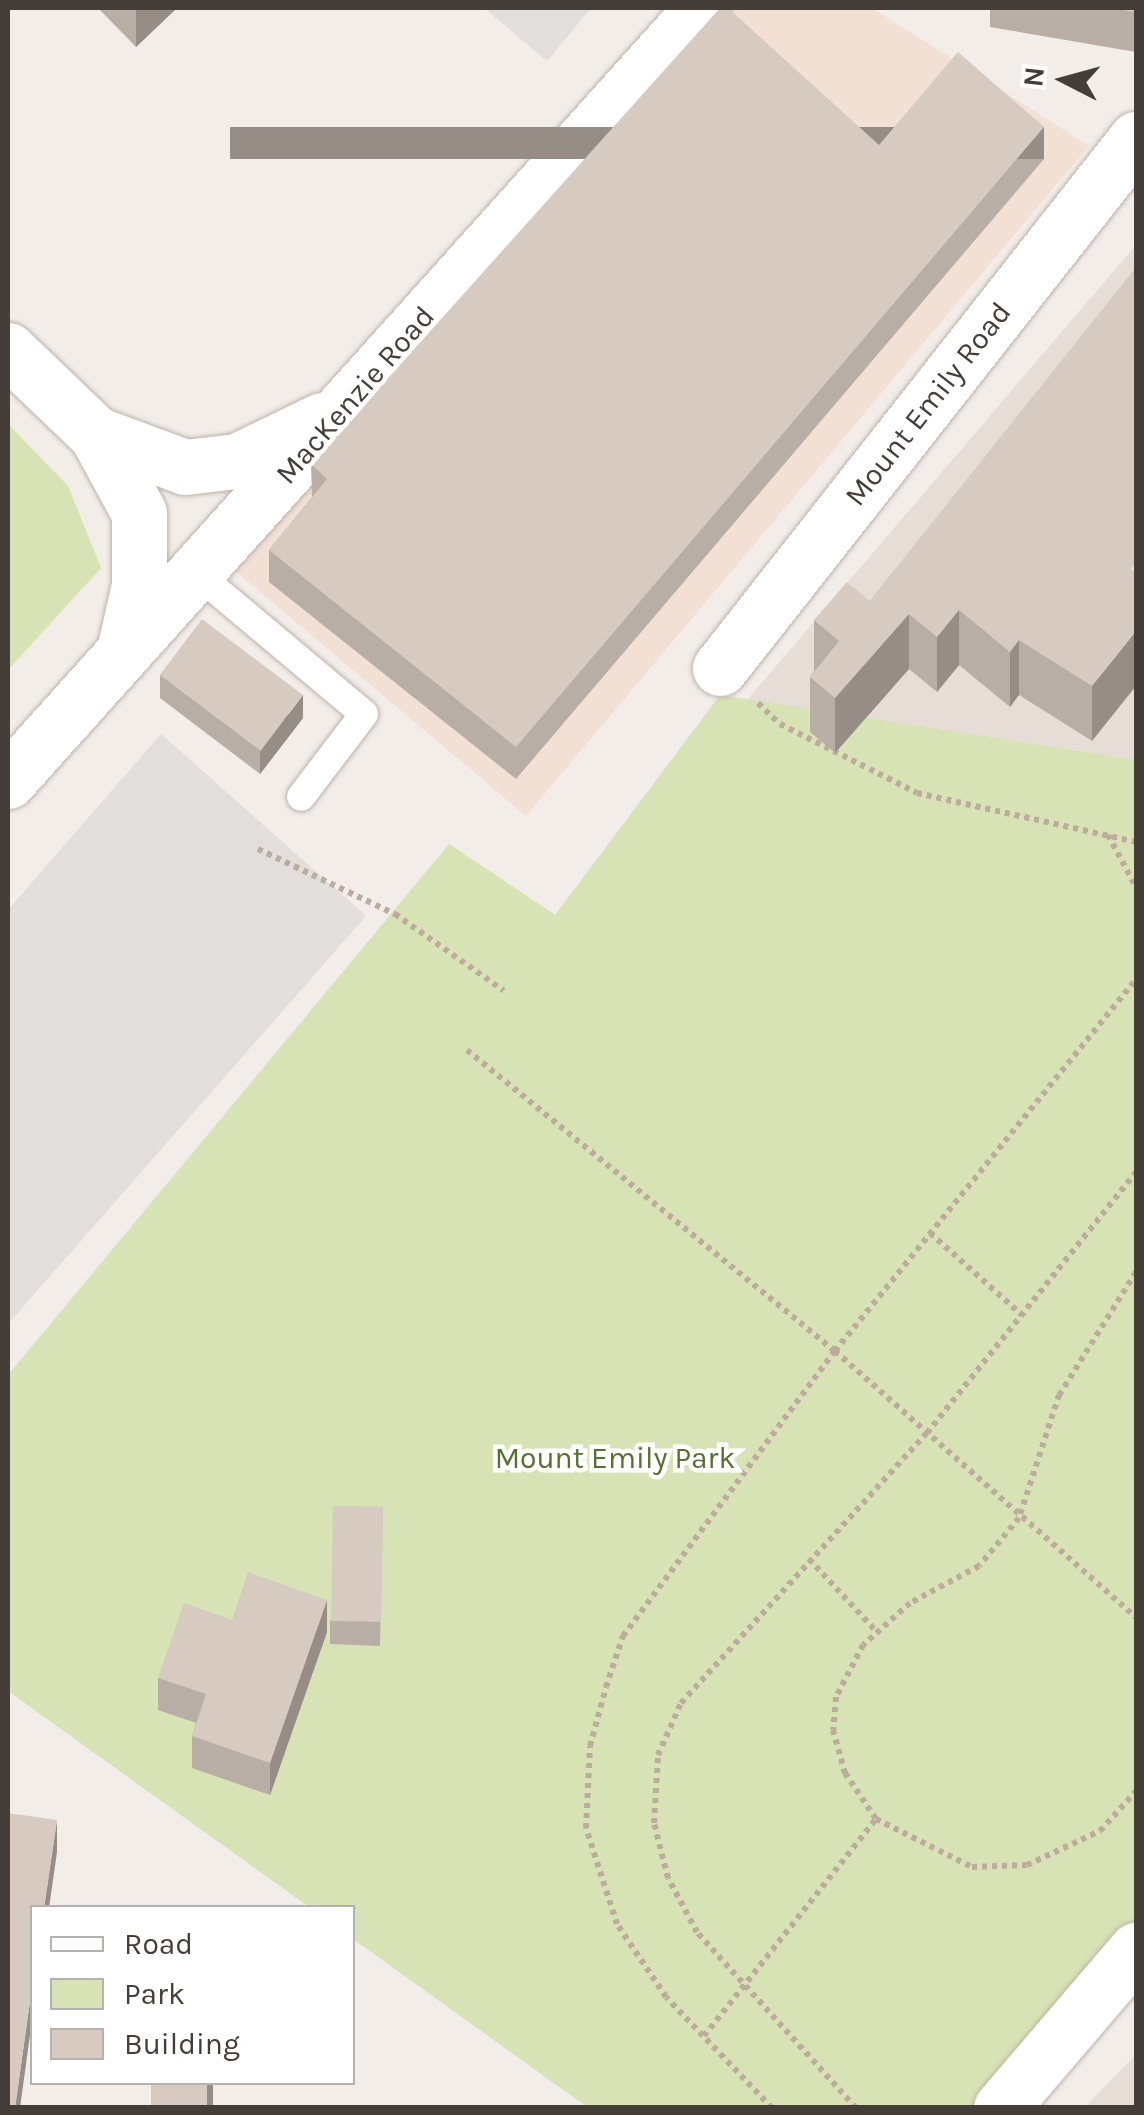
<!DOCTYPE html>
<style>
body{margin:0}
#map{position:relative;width:1144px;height:2115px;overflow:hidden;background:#f2ede8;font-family:Karla,sans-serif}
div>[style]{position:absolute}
.residential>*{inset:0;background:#e6ded6}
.commercial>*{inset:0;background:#f2e0d4}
.green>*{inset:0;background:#d7e3b4}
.parking>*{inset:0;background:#e1dedc}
.path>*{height:6px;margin-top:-3px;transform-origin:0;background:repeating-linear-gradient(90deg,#bdac9d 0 5px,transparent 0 10px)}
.roads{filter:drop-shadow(0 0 2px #bdb3ab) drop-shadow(0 0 2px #bdb3ab)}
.service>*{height:28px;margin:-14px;padding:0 14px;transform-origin:14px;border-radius:14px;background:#fff}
.minor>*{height:55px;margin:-27.5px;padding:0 27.5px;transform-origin:27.5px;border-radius:27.5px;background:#fff}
.wall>*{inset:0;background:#b8aea6}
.shaded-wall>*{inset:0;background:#968d87;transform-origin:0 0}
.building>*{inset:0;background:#d6cac1;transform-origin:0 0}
span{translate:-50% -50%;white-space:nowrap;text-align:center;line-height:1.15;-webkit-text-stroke:9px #fff;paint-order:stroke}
.street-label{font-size:30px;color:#453d37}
.park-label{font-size:30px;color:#55712f}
.frame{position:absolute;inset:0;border:10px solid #453d37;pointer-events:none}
.legend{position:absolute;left:30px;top:1905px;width:325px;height:180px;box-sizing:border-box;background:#fff;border:2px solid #b5b1af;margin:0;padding:12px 18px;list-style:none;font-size:30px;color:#453d37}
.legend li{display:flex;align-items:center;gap:20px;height:50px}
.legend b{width:50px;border:2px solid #b5b1af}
.north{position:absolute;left:1014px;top:30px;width:100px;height:100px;-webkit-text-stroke:8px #fff;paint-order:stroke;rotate:276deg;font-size:28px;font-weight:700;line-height:40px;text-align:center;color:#453d37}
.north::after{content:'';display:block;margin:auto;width:35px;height:45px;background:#453d37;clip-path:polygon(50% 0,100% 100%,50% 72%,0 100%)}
</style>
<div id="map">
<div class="residential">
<i style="clip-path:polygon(1136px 245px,1136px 786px,747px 700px)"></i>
<i style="clip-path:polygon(1136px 2054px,1136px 2107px,1085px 2107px)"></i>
</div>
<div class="commercial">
<i style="clip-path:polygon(726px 8px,872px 8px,1089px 146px,526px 816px,227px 564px)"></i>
</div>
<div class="green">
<i style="clip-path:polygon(8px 424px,68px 486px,101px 568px,8px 670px)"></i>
<i style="clip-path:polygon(720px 695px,1136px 760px,1136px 1938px,992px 2107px,587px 2107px,353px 1939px,352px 1908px,309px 1907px,8px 1691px,8px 1375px,449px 844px,555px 915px)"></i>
</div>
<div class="parking">
<i style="clip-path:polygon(484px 8px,591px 8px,547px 61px)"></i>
<i style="clip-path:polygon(161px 734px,366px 916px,8px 1324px,8px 910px)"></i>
</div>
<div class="path">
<i style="left:758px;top:703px;width:30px;rotate:44deg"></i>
<i style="left:780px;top:724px;width:153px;rotate:26.7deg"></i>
<i style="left:917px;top:793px;width:224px;rotate:12.6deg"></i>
<i style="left:1108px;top:835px;width:59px;rotate:61.7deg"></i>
<i style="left:258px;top:849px;width:152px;rotate:25.4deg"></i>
<i style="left:395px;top:914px;width:133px;rotate:35.2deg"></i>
<i style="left:467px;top:1050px;width:475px;rotate:39.3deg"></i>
<i style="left:835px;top:1351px;width:402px;rotate:41.5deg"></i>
<i style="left:930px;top:1233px;width:123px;rotate:41.7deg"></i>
<i style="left:1136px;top:1272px;width:145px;rotate:122deg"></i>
<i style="left:1059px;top:1395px;width:129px;rotate:108deg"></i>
<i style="left:1019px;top:1518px;width:62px;rotate:129.8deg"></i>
<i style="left:979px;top:1566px;width:78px;rotate:151.8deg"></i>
<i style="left:910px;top:1603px;width:63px;rotate:138.2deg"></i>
<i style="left:863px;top:1645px;width:59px;rotate:117.4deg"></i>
<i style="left:836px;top:1697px;width:33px;rotate:95deg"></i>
<i style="left:833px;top:1730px;width:45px;rotate:74.4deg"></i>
<i style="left:845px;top:1773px;width:55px;rotate:56deg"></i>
<i style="left:876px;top:1819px;width:107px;rotate:26.6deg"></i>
<i style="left:972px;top:1867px;width:55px;rotate:-2.1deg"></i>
<i style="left:1027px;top:1865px;width:81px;rotate:-25deg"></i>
<i style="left:1100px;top:1831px;width:54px;rotate:-48deg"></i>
<i style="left:809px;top:1559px;width:98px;rotate:47.1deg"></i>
<i style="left:704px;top:2036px;width:277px;rotate:-51.6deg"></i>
<i style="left:772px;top:2108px;width:153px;rotate:-133.7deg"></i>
<i style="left:666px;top:1997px;width:88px;rotate:-123.9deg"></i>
<i style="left:617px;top:1924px;width:101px;rotate:-107.9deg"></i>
<i style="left:586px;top:1828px;width:82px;rotate:-87.2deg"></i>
<i style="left:590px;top:1746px;width:61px;rotate:-74.8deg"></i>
<i style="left:606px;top:1687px;width:54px;rotate:-71.6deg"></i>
<i style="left:623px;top:1636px;width:355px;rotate:-53.4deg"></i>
<i style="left:835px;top:1351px;width:479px;rotate:-51deg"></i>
<i style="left:856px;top:2108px;width:237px;rotate:-132.1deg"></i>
<i style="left:697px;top:1932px;width:61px;rotate:-118.2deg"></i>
<i style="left:668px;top:1878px;width:57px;rotate:-104.3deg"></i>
<i style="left:654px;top:1823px;width:68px;rotate:-86.6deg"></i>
<i style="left:658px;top:1755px;width:57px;rotate:-66.1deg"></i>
<i style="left:681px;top:1703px;width:365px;rotate:-47.7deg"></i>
<i style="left:927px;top:1433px;width:334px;rotate:-51.3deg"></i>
</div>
<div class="roads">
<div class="service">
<i style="left:196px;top:573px;width:219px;rotate:40deg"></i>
<i style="left:364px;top:714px;width:104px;rotate:127.2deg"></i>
</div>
<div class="minor">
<i style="left:8px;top:350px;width:122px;rotate:43.7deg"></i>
<i style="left:96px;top:434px;width:90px;rotate:61.4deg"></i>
<i style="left:139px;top:513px;width:72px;rotate:90deg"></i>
<i style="left:139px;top:585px;width:68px;rotate:102.8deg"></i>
<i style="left:96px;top:434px;width:95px;rotate:20.3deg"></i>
<i style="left:185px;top:467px;width:52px;rotate:-6.6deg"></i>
<i style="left:237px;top:461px;width:94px;rotate:-25.8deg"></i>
<i style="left:720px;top:668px;width:673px;rotate:-51.82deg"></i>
<i style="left:8px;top:781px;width:1039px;rotate:-48.08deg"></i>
<i style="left:1001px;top:2108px;width:208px;rotate:-49.5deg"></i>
</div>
</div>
<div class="wall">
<i style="clip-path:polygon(98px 8px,177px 8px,136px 47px)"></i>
<i style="clip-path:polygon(990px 8px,1136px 8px,1136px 52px,990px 27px)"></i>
<i style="clip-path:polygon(879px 145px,1044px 159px,516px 779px,269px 582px,269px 550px,312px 497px,311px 464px)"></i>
<i style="clip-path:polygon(1136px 268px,1092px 741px,1019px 695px,1010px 707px,959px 665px,937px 692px,909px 669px,835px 753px,810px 732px,810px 677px,814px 671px,814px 620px,870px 601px)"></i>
<i style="clip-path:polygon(160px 675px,303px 718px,260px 774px,160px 698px)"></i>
<i style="clip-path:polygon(383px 1507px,380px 1646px,330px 1644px,330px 1621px)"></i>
<i style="clip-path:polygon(232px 1620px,327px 1632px,270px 1795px,192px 1768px,192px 1736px,196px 1723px,158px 1710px,158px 1678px)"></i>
</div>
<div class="shaded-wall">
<i style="clip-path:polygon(136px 8px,177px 8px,136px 47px)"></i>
<i style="left:1044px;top:127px;width:32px;height:814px;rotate:90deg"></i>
<i style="clip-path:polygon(959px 610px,959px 665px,937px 692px,937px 637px)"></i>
<i style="clip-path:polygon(909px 614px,909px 669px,835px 753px,835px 698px)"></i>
<i style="clip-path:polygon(1136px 631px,1136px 686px,1092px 741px,1092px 686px)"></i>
<i style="clip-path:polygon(1019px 640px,1019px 695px,1010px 707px,1010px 652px)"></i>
<i style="clip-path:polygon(303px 695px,303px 718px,260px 774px,260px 752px)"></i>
<i style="clip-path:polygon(327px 1600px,327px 1632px,270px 1795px,270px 1763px)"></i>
<i style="clip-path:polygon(57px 1820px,57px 1852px,49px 1908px,44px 1908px)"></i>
<i style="clip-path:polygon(32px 1987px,32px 2020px,20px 2108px,15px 2108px)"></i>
<i style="left:207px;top:2082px;width:6px;height:26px"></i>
</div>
<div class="building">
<i style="clip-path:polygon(720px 8px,728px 8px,879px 145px,958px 52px,1044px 127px,516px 747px,269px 550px,327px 479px,311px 464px)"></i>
<i style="clip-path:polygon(1108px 8px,1136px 8px,1136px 12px)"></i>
<i style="clip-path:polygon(1136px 268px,1136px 561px,1131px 569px,1136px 574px,1136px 631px,1092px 686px,1019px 640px,1010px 652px,959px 610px,937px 637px,909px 614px,835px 698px,810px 677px,839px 641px,814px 620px,847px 582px,870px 601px)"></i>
<i style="left:202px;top:619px;width:126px;height:70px;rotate:37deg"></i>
<i style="left:333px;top:1506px;width:50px;height:115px;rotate:1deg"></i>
<i style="clip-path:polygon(248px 1572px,327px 1600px,270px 1763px,192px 1736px,206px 1694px,158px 1678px,184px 1603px,232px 1620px)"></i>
<i style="clip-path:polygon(8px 1813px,57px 1820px,44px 1908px,32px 1908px,32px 1987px,15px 2108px,8px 2108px)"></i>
<i style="left:151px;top:2082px;width:56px;height:26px"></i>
</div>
<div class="street-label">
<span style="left:355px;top:395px;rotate:-49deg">MacKenzie Road</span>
<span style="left:928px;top:404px;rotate:-52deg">Mount Emily Road</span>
</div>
<div class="park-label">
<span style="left:615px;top:1458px">Mount Emily Park</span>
</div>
<div class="frame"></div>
<ul class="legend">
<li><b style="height:12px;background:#fff"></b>Road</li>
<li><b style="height:28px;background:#d7e3b4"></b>Park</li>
<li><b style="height:28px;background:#d6cac1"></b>Building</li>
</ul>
<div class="north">N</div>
</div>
